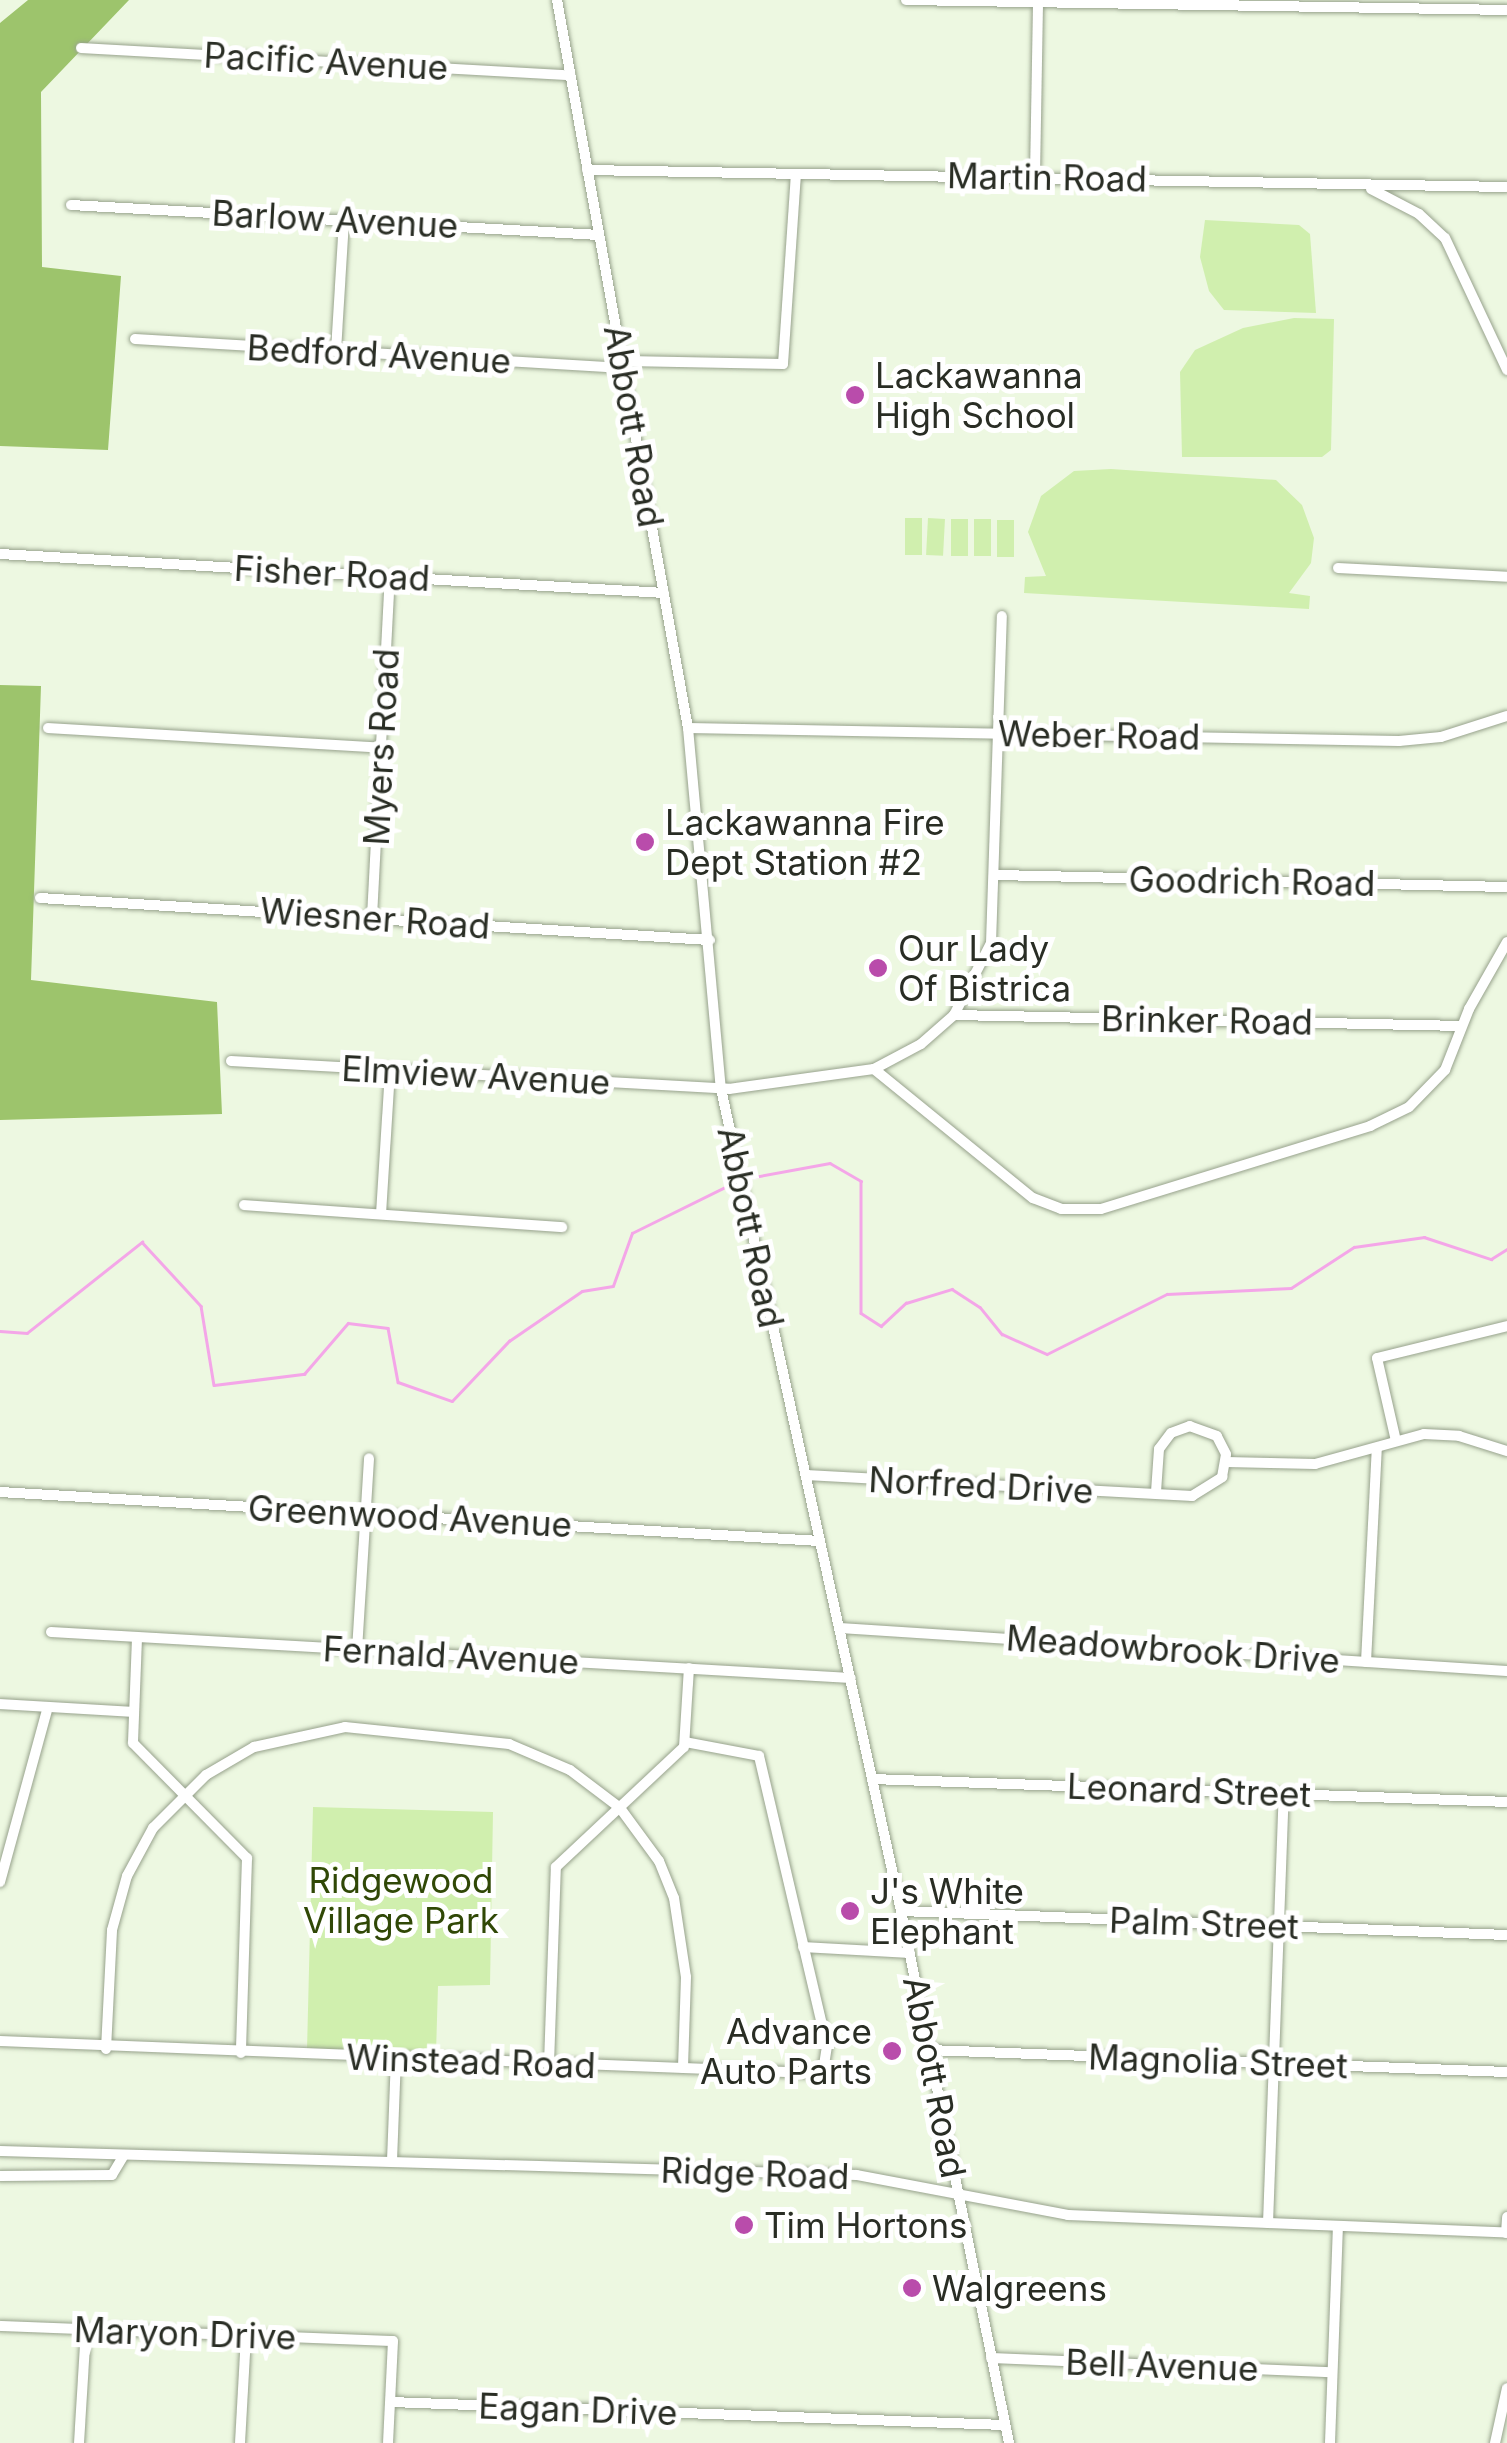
<!DOCTYPE html>
<style>
body{margin:0}
#map{position:relative;width:1507px;height:2443px;overflow:hidden;background:#edf8e1;font-family:Inter,sans-serif}
div>[style]{position:absolute}
.green>*{inset:0;background:#d0efae;transform-origin:0 0}
.forest>*{inset:0;background:#9dc46c}
.stream>*{height:2.5px;margin:-1.25px;padding:0 1.25px;transform-origin:1.25px;border-radius:1.25px;background:#f4a6e8}
.roads{filter:drop-shadow(0 0 2px #97a28c) drop-shadow(0 0 2px #97a28c)}
.minor>*{height:10px;margin:-5px;padding:0 5px;transform-origin:5px;border-radius:5px;background:#fff}
.dots>*{width:28px;height:28px;translate:-50% -50%;box-sizing:border-box;border:5px solid #fff;border-radius:50%}
span{translate:-50% -50%;white-space:nowrap;text-align:center;line-height:1.15;-webkit-text-stroke:10px #fff;paint-order:stroke}
.street-label{font-size:35px;color:#292d24}
.poi-label{font-size:35px;color:#292d24}
.left{translate:0 -50%;text-align:left}
.right{translate:-100% -50%;text-align:right}
.park-label{font-size:35px;color:#304806}
</style>
<div id="map">
<div class="green">
<i style="clip-path:polygon(1205px 220px,1299px 225px,1310px 234px,1316px 313px,1224px 310px,1209px 291px,1200px 257px)"></i>
<i style="clip-path:polygon(1294px 318px,1334px 319px,1331px 450px,1322px 457px,1182px 457px,1180px 372px,1195px 350px,1243px 328px)"></i>
<i style="clip-path:polygon(1111px 469px,1276px 480px,1302px 505px,1314px 538px,1311px 563px,1289px 593px,1310px 596px,1309px 609px,1024px 593px,1025px 577px,1046px 576px,1028px 532px,1041px 496px,1074px 471px)"></i>
<i style="left:905px;top:518px;width:17px;height:37px"></i>
<i style="left:928px;top:518px;width:17px;height:37px;rotate:3deg"></i>
<i style="left:951px;top:519px;width:17px;height:37px"></i>
<i style="left:974px;top:519px;width:17px;height:37px"></i>
<i style="left:997px;top:520px;width:17px;height:37px"></i>
<i style="clip-path:polygon(313px 1807px,493px 1812px,490px 1985px,438px 1986px,436px 2053px,307px 2050px)"></i>
</div>
<div class="forest">
<i style="clip-path:polygon(28px 0,129px 0,41px 92px,42px 267px,121px 276px,108px 450px,0 446px,0 23px)"></i>
<i style="clip-path:polygon(0 685px,41px 686px,31px 980px,217px 1002px,222px 1114px,0 1120px)"></i>
</div>
<div class="stream">
<i style="left:743px;top:1179px;width:88px;rotate:-10.4deg"></i>
<i style="left:830px;top:1163px;width:36px;rotate:30deg"></i>
<i style="left:861px;top:1181px;width:132px;rotate:90deg"></i>
<i style="left:861px;top:1313px;width:24px;rotate:33deg"></i>
<i style="left:881px;top:1326px;width:34px;rotate:-43deg"></i>
<i style="left:906px;top:1303px;width:48px;rotate:-16.9deg"></i>
<i style="left:952px;top:1289px;width:33px;rotate:33deg"></i>
<i style="left:980px;top:1307px;width:35px;rotate:51deg"></i>
<i style="left:1002px;top:1334px;width:49px;rotate:24deg"></i>
<i style="left:1047px;top:1354px;width:134px;rotate:-26.6deg"></i>
<i style="left:1167px;top:1294px;width:124px;rotate:-2.8deg"></i>
<i style="left:1291px;top:1288px;width:75px;rotate:-33.1deg"></i>
<i style="left:1354px;top:1247px;width:71px;rotate:-8.1deg"></i>
<i style="left:1424px;top:1237px;width:71px;rotate:18.2deg"></i>
<i style="left:1491px;top:1259px;width:19px;rotate:-32deg"></i>
<i style="left:0;top:1331px;width:27px;rotate:4deg"></i>
<i style="left:27px;top:1333px;width:147px;rotate:-38.4deg"></i>
<i style="left:142px;top:1242px;width:87px;rotate:47.3deg"></i>
<i style="left:201px;top:1306px;width:80px;rotate:80.7deg"></i>
<i style="left:214px;top:1385px;width:91px;rotate:-7deg"></i>
<i style="left:304px;top:1374px;width:67px;rotate:-49.2deg"></i>
<i style="left:348px;top:1323px;width:40px;rotate:7.1deg"></i>
<i style="left:388px;top:1328px;width:55px;rotate:79.5deg"></i>
<i style="left:398px;top:1382px;width:57px;rotate:19.4deg"></i>
<i style="left:452px;top:1401px;width:83px;rotate:-46.5deg"></i>
<i style="left:509px;top:1341px;width:88px;rotate:-34.4deg"></i>
<i style="left:582px;top:1291px;width:31px;rotate:-9deg"></i>
<i style="left:613px;top:1286px;width:56px;rotate:-70.3deg"></i>
<i style="left:632px;top:1233px;width:115px;rotate:-26.3deg"></i>
</div>
<div class="roads">
<div class="minor">
<i style="left:557px;top:0;width:740px;rotate:79.8deg"></i>
<i style="left:688px;top:728px;width:363px;rotate:84.8deg"></i>
<i style="left:721px;top:1089px;width:841px;rotate:77.65deg"></i>
<i style="left:901px;top:1911px;width:543px;rotate:78.52deg"></i>
<i style="left:906px;top:0;width:601px;rotate:0.95deg"></i>
<i style="left:81px;top:48px;width:490px;rotate:3.2deg"></i>
<i style="left:587px;top:170px;width:920px;rotate:1.06deg"></i>
<i style="left:1035px;top:176px;width:176px;rotate:-89deg"></i>
<i style="left:1371px;top:189px;width:54px;rotate:27.5deg"></i>
<i style="left:1419px;top:214px;width:35px;rotate:43deg"></i>
<i style="left:1445px;top:238px;width:146px;rotate:64.8deg"></i>
<i style="left:71px;top:205px;width:529px;rotate:3.25deg"></i>
<i style="left:135px;top:339px;width:489px;rotate:3.4deg"></i>
<i style="left:336px;top:351px;width:132px;rotate:-86.5deg"></i>
<i style="left:622px;top:361px;width:161px;rotate:1.1deg"></i>
<i style="left:783px;top:364px;width:190px;rotate:-86.1deg"></i>
<i style="left:0;top:554px;width:665px;rotate:3.36deg"></i>
<i style="left:1338px;top:568px;width:169px;rotate:3deg"></i>
<i style="left:48px;top:728px;width:334px;rotate:3.4deg"></i>
<i style="left:688px;top:728px;width:711px;rotate:1.05deg"></i>
<i style="left:1399px;top:741px;width:42px;rotate:-5.4deg"></i>
<i style="left:1441px;top:737px;width:69px;rotate:-17.7deg"></i>
<i style="left:997px;top:875px;width:510px;rotate:1.35deg"></i>
<i style="left:40px;top:898px;width:671px;rotate:3.59deg"></i>
<i style="left:372px;top:917px;width:341px;rotate:-87deg"></i>
<i style="left:954px;top:1015px;width:507px;rotate:1.24deg"></i>
<i style="left:231px;top:1061px;width:499px;rotate:3.2deg"></i>
<i style="left:729px;top:1089px;width:146px;rotate:-7.9deg"></i>
<i style="left:874px;top:1069px;width:205px;rotate:39.1deg"></i>
<i style="left:1033px;top:1198px;width:30px;rotate:21deg"></i>
<i style="left:1061px;top:1209px;width:40px"></i>
<i style="left:1101px;top:1209px;width:282px;rotate:-17.1deg"></i>
<i style="left:1370px;top:1126px;width:43px;rotate:-26deg"></i>
<i style="left:1409px;top:1107px;width:52px;rotate:-45.8deg"></i>
<i style="left:1445px;top:1070px;width:66px;rotate:-68.5deg"></i>
<i style="left:1469px;top:1009px;width:77px;rotate:-60.4deg"></i>
<i style="left:874px;top:1069px;width:53px;rotate:-28deg"></i>
<i style="left:921px;top:1044px;width:44px;rotate:-41.3deg"></i>
<i style="left:954px;top:1015px;width:81px;rotate:-62.8deg"></i>
<i style="left:991px;top:943px;width:327px;rotate:-88.1deg"></i>
<i style="left:244px;top:1205px;width:319px;rotate:4deg"></i>
<i style="left:381px;top:1214px;width:144px;rotate:-86.4deg"></i>
<i style="left:1396px;top:1441px;width:85px;rotate:-102.9deg"></i>
<i style="left:1377px;top:1358px;width:134px;rotate:-13.8deg"></i>
<i style="left:1226px;top:1462px;width:89px;rotate:1.3deg"></i>
<i style="left:1315px;top:1464px;width:113px;rotate:-15.4deg"></i>
<i style="left:1424px;top:1434px;width:35px;rotate:3deg"></i>
<i style="left:1459px;top:1436px;width:50px;rotate:17.4deg"></i>
<i style="left:806px;top:1475px;width:387px;rotate:3.1deg"></i>
<i style="left:1192px;top:1496px;width:36px;rotate:-32deg"></i>
<i style="left:1222px;top:1477px;width:23px;rotate:-80deg"></i>
<i style="left:1226px;top:1454px;width:20px;rotate:-117deg"></i>
<i style="left:1217px;top:1436px;width:29px;rotate:-160deg"></i>
<i style="left:1190px;top:1426px;width:20px;rotate:160deg"></i>
<i style="left:1171px;top:1433px;width:20px;rotate:127deg"></i>
<i style="left:1159px;top:1449px;width:43px;rotate:94deg"></i>
<i style="left:0;top:1492px;width:821px;rotate:3.42deg"></i>
<i style="left:840px;top:1628px;width:668px;rotate:3.69deg"></i>
<i style="left:51px;top:1632px;width:801px;rotate:3.29deg"></i>
<i style="left:137px;top:1638px;width:105px;rotate:92.2deg"></i>
<i style="left:133px;top:1743px;width:162px;rotate:45.3deg"></i>
<i style="left:247px;top:1858px;width:195px;rotate:91.8deg"></i>
<i style="left:357px;top:1650px;width:192px;rotate:-86.4deg"></i>
<i style="left:1366px;top:1662px;width:214px;rotate:-87.1deg"></i>
<i style="left:0;top:1704px;width:134px;rotate:3.4deg"></i>
<i style="left:872px;top:1779px;width:635px;rotate:2.07deg"></i>
<i style="left:0;top:1882px;width:181px;rotate:-74.7deg"></i>
<i style="left:901px;top:1911px;width:606px;rotate:2.27deg"></i>
<i style="left:803px;top:1947px;width:107px;rotate:3.2deg"></i>
<i style="left:0;top:2041px;width:812px;rotate:2.26deg"></i>
<i style="left:811px;top:2073px;width:15px;rotate:-32deg"></i>
<i style="left:824px;top:2065px;width:19px;rotate:-81deg"></i>
<i style="left:827px;top:2046px;width:298px;rotate:-103.2deg"></i>
<i style="left:759px;top:1756px;width:75px;rotate:-169.3deg"></i>
<i style="left:106px;top:2049px;width:119px;rotate:-87.1deg"></i>
<i style="left:112px;top:1930px;width:56px;rotate:-74.5deg"></i>
<i style="left:127px;top:1876px;width:55px;rotate:-61.6deg"></i>
<i style="left:153px;top:1828px;width:75px;rotate:-45deg"></i>
<i style="left:206px;top:1775px;width:56px;rotate:-30.3deg"></i>
<i style="left:254px;top:1747px;width:93px;rotate:-12.4deg"></i>
<i style="left:345px;top:1727px;width:165px;rotate:5.9deg"></i>
<i style="left:509px;top:1744px;width:66px;rotate:23.1deg"></i>
<i style="left:570px;top:1770px;width:63px;rotate:37.2deg"></i>
<i style="left:620px;top:1808px;width:66px;rotate:53.7deg"></i>
<i style="left:659px;top:1861px;width:40px;rotate:68deg"></i>
<i style="left:674px;top:1898px;width:80px;rotate:81.4deg"></i>
<i style="left:686px;top:1977px;width:91px;rotate:91.9deg"></i>
<i style="left:929px;top:2050px;width:578px;rotate:2.18deg"></i>
<i style="left:549px;top:2064px;width:197px;rotate:-88deg"></i>
<i style="left:556px;top:1867px;width:175px;rotate:-43.2deg"></i>
<i style="left:684px;top:1747px;width:79px;rotate:-86.4deg"></i>
<i style="left:0;top:2151px;width:857px;rotate:1.6deg"></i>
<i style="left:857px;top:2175px;width:215px;rotate:10.7deg"></i>
<i style="left:1068px;top:2215px;width:439px;rotate:2.3deg"></i>
<i style="left:392px;top:2161px;width:102px;rotate:-87.8deg"></i>
<i style="left:0;top:2176px;width:112px;rotate:-0.5deg"></i>
<i style="left:112px;top:2175px;width:23px;rotate:-59deg"></i>
<i style="left:1268px;top:2223px;width:429px;rotate:-87.9deg"></i>
<i style="left:1506px;top:2233px;width:16px;rotate:-86deg"></i>
<i style="left:0;top:2326px;width:393px;rotate:2.2deg"></i>
<i style="left:393px;top:2341px;width:102px;rotate:92.8deg"></i>
<i style="left:991px;top:2358px;width:341px;rotate:2.4deg"></i>
<i style="left:391px;top:2402px;width:614px;rotate:2.15deg"></i>
<i style="left:79px;top:2443px;width:114px;rotate:-86.5deg"></i>
<i style="left:240px;top:2443px;width:108px;rotate:-86.8deg"></i>
<i style="left:1330px;top:2443px;width:217px;rotate:-87.9deg"></i>
<i style="left:1495px;top:2443px;width:56px;rotate:-77.7deg"></i>
</div>
</div>
<div class="dots">
<i style="left:855px;top:395px;background:#b94cab"></i>
<i style="left:645px;top:842px;background:#b94cab"></i>
<i style="left:878px;top:968px;background:#b94cab"></i>
<i style="left:850px;top:1911px;background:#b94cab"></i>
<i style="left:892px;top:2051px;background:#b94cab"></i>
<i style="left:744px;top:2225px;background:#b94cab"></i>
<i style="left:912px;top:2288px;background:#b94cab"></i>
</div>
<div class="street-label">
<span style="left:326px;top:61px;rotate:3deg">Pacific Avenue</span>
<span style="left:1047px;top:177px;rotate:1deg">Martin Road</span>
<span style="left:335px;top:219px;rotate:3deg">Barlow Avenue</span>
<span style="left:379px;top:354px;rotate:3deg">Bedford Avenue</span>
<span style="left:634px;top:426px;rotate:80deg">Abbott Road</span>
<span style="left:332px;top:573px;rotate:3deg">Fisher Road</span>
<span style="left:1099px;top:735px;rotate:1deg">Weber Road</span>
<span style="left:381px;top:747px;rotate:-87deg">Myers Road</span>
<span style="left:1252px;top:881px;rotate:1deg">Goodrich Road</span>
<span style="left:375px;top:918px;rotate:4deg">Wiesner Road</span>
<span style="left:1207px;top:1020px;rotate:1deg">Brinker Road</span>
<span style="left:476px;top:1075px;rotate:3deg">Elmview Avenue</span>
<span style="left:751px;top:1227px;rotate:78deg">Abbott Road</span>
<span style="left:981px;top:1485px;rotate:3deg">Norfred Drive</span>
<span style="left:410px;top:1516px;rotate:3deg">Greenwood Avenue</span>
<span style="left:1173px;top:1649px;rotate:4deg">Meadowbrook Drive</span>
<span style="left:451px;top:1655px;rotate:3deg">Fernald Avenue</span>
<span style="left:1189px;top:1790px;rotate:2deg">Leonard Street</span>
<span style="left:1204px;top:1923px;rotate:2deg">Palm Street</span>
<span style="left:471px;top:2061px;rotate:2deg">Winstead Road</span>
<span style="left:1218px;top:2061px;rotate:2deg">Magnolia Street</span>
<span style="left:935px;top:2077px;rotate:79deg">Abbott Road</span>
<span style="left:755px;top:2173px;rotate:2deg">Ridge Road</span>
<span style="left:185px;top:2333px;rotate:2deg">Maryon Drive</span>
<span style="left:1162px;top:2365px;rotate:2deg">Bell Avenue</span>
<span style="left:578px;top:2409px;rotate:2deg">Eagan Drive</span>
</div>
<div class="poi-label">
<span class="left" style="left:875px;top:395px">Lackawanna<br>High School</span>
<span class="left" style="left:665px;top:842px">Lackawanna Fire<br>Dept Station #2</span>
<span class="left" style="left:898px;top:968px">Our Lady<br>Of Bistrica</span>
<span class="left" style="left:870px;top:1911px">J's White<br>Elephant</span>
<span class="right" style="left:872px;top:2051px">Advance<br>Auto Parts</span>
<span class="left" style="left:764px;top:2225px">Tim Hortons</span>
<span class="left" style="left:932px;top:2288px">Walgreens</span>
</div>
<div class="park-label">
<span style="left:401px;top:1900px">Ridgewood<br>Village Park</span>
</div>
</div>
